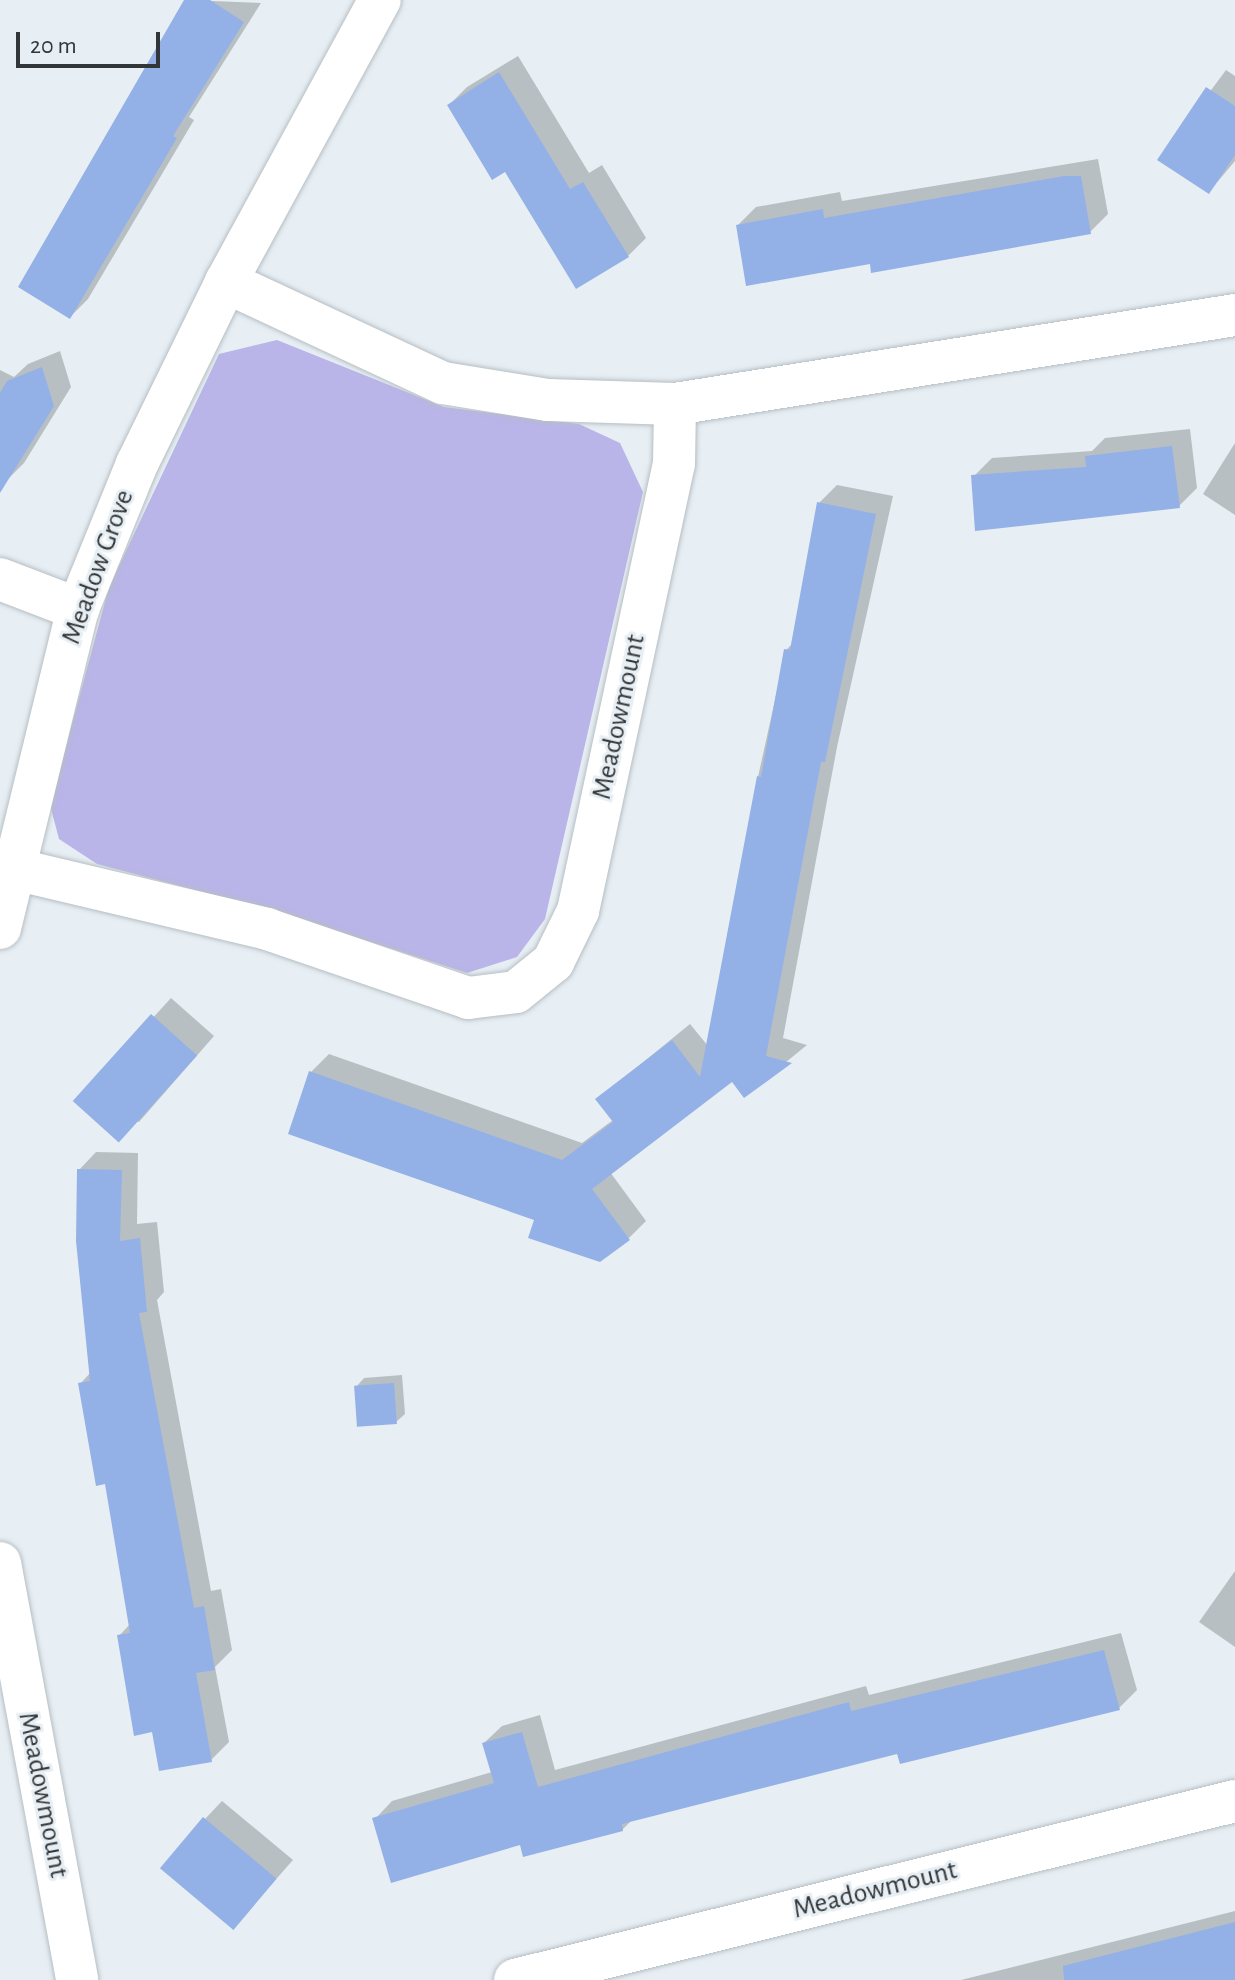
<!DOCTYPE html>
<style>
body{margin:0}
#map{position:relative;width:1235px;height:1980px;overflow:hidden;background:#e7eff4;font-family:"Alegreya Sans",sans-serif}
div>[style]{position:absolute}
.green>*{inset:0;background:#b9b5e8}
.shadow>*{inset:0;background:#0003}
.building>*{inset:0;background:#93b0e7;transform-origin:0 0}
.roads{filter:drop-shadow(0 0 2px #b6bec3) drop-shadow(0 0 2px #b6bec3)}
.minor>*{height:42px;margin:-21px;padding:0 21px;transform-origin:21px;border-radius:21px;background:#fff}
span{translate:-50% -50%;white-space:nowrap;text-align:center;line-height:1.15;-webkit-text-stroke:6px #e7eff4;paint-order:stroke}
.street-label{font-size:28px;color:#333638}
.scale{position:absolute;left:16px;top:32px;width:144px;height:36px;box-sizing:border-box;border:4px solid #333638;border-top:0;padding-left:10px;font-size:24px;line-height:28px;white-space:nowrap;color:#333638;-webkit-text-stroke:6px #e7eff4;paint-order:stroke}
</style>
<div id="map">
<div class="green">
<i style="clip-path:polygon(277px 340px,444px 407px,579px 424px,620px 443px,643px 492px,545px 919px,517px 957px,467px 973px,281px 913px,97px 864px,59px 839px,50px 805px,109px 587px,219px 354px)"></i>
</div>
<div class="shadow">
<i style="clip-path:polygon(188px 0,261px 3px,189px 117px,194px 120px,88px 299px,70px 317px)"></i>
<i style="clip-path:polygon(518px 56px,589px 173px,602px 165px,646px 238px,628px 256px,506px 170px,449px 105px,467px 87px)"></i>
<i style="clip-path:polygon(1226px 70px,1235px 76px,1235px 161px,1209px 192px,1160px 159px)"></i>
<i style="clip-path:polygon(1098px 159px,1108px 214px,1090px 232px,871px 262px,738px 225px,756px 207px,840px 192px,842px 201px)"></i>
<i style="clip-path:polygon(60px 351px,71px 387px,24px 463px,6px 481px,0 477px,0 370px,14px 377px,28px 364px)"></i>
<i style="clip-path:polygon(1190px 429px,1197px 488px,1179px 506px,974px 476px,992px 458px,1092px 451px,1105px 438px)"></i>
<i style="clip-path:polygon(1235px 443px,1235px 515px,1203px 494px)"></i>
<i style="clip-path:polygon(837px 485px,893px 496px,837px 747px,783px 1038px,807px 1045px,744px 1096px,732px 1079px,610px 1172px,646px 1221px,629px 1238px,537px 1219px,311px 1072px,329px 1054px,582px 1143px,613px 1120px,598px 1099px,690px 1024px,708px 1046px,758px 777px,786px 650px,793px 643px,819px 503px)"></i>
<i style="clip-path:polygon(171px 998px,214px 1036px,139px 1122px,76px 1102px)"></i>
<i style="clip-path:polygon(96px 1152px,138px 1153px,137px 1224px,157px 1222px,164px 1292px,157px 1300px,211px 1591px,221px 1589px,232px 1650px,215px 1667px,229px 1742px,211px 1760px,154px 1730px,119px 1636px,130px 1624px,106px 1482px,80px 1384px,91px 1372px,79px 1170px)"></i>
<i style="clip-path:polygon(402px 1375px,405px 1414px,396px 1422px,356px 1387px,364px 1378px)"></i>
<i style="clip-path:polygon(1235px 1571px,1235px 1647px,1199px 1622px)"></i>
<i style="clip-path:polygon(1121px 1633px,1137px 1690px,1119px 1708px,899px 1751px,632px 1820px,622px 1830px,521px 1843px,375px 1819px,392px 1801px,492px 1772px,484px 1743px,502px 1726px,540px 1715px,555px 1770px,866px 1686px,869px 1695px)"></i>
<i style="clip-path:polygon(222px 1801px,293px 1860px,233px 1928px,205px 1819px)"></i>
<i style="clip-path:polygon(1235px 1911px,1235px 1977px,1223px 1980px,961px 1980px)"></i>
</div>
<div class="building">
<i style="clip-path:polygon(184px 0,210px 0,244px 22px,173px 136px,177px 138px,70px 319px,18px 287px)"></i>
<i style="clip-path:polygon(499px 72px,570px 189px,583px 182px,629px 257px,576px 289px,505px 172px,492px 180px,447px 105px)"></i>
<i style="clip-path:polygon(1206px 87px,1235px 106px,1235px 155px,1209px 194px,1157px 160px)"></i>
<i style="clip-path:polygon(1064px 176px,1081px 176px,1091px 234px,871px 273px,870px 264px,746px 286px,736px 225px,823px 209px,824px 218px)"></i>
<i style="clip-path:polygon(42px 367px,54px 406px,0 493px,0 393px,7px 381px)"></i>
<i style="clip-path:polygon(1172px 446px,1180px 508px,975px 531px,971px 475px,1086px 467px,1085px 456px)"></i>
<i style="clip-path:polygon(817px 502px,876px 514px,825px 762px,821px 762px,766px 1056px,792px 1063px,744px 1098px,732px 1082px,592px 1189px,630px 1240px,600px 1262px,528px 1238px,534px 1220px,288px 1134px,309px 1071px,562px 1160px,613px 1122px,595px 1099px,672px 1040px,700px 1077px,757px 776px,761px 777px,784px 649px,790px 650px)"></i>
<i style="left:151px;top:1014px;width:62px;height:117px;rotate:42deg"></i>
<i style="clip-path:polygon(77px 1169px,122px 1170px,120px 1241px,140px 1238px,147px 1312px,139px 1313px,194px 1608px,204px 1606px,215px 1670px,196px 1673px,212px 1762px,159px 1771px,152px 1732px,134px 1736px,117px 1635px,130px 1633px,105px 1484px,96px 1486px,78px 1383px,90px 1381px,76px 1241px)"></i>
<i style="left:394px;top:1383px;width:41px;height:40px;rotate:86deg"></i>
<i style="clip-path:polygon(1104px 1650px,1120px 1710px,900px 1764px,897px 1754px,622px 1824px,623px 1831px,523px 1857px,520px 1845px,391px 1883px,372px 1818px,494px 1783px,482px 1743px,522px 1732px,538px 1787px,849px 1702px,851px 1711px)"></i>
<i style="left:203px;top:1817px;width:96px;height:67px;rotate:40deg"></i>
<i style="clip-path:polygon(1235px 1922px,1235px 1980px,1064px 1980px,1063px 1966px)"></i>
</div>
<div class="roads">
<div class="minor">
<i style="left:226px;top:282px;width:239px;rotate:25deg"></i>
<i style="left:443px;top:383px;width:106px;rotate:9.2deg"></i>
<i style="left:548px;top:400px;width:127px;rotate:1.8deg"></i>
<i style="left:675px;top:404px;width:567px;rotate:-9.03deg"></i>
<i style="left:0;top:579px;width:84px;rotate:21deg"></i>
<i style="left:14px;top:869px;width:260px;rotate:13.3deg"></i>
<i style="left:267px;top:929px;width:213px;rotate:18.9deg"></i>
<i style="left:468px;top:998px;width:48px;rotate:-7.1deg"></i>
<i style="left:516px;top:992px;width:48px;rotate:-39deg"></i>
<i style="left:553px;top:962px;width:57px;rotate:-63.9deg"></i>
<i style="left:578px;top:911px;width:457px;rotate:-77.9deg"></i>
<i style="left:674px;top:464px;width:60px;rotate:-89deg"></i>
<i style="left:0;top:928px;width:328px;rotate:-76.3deg"></i>
<i style="left:78px;top:609px;width:157px;rotate:-67.9deg"></i>
<i style="left:137px;top:464px;width:203px;rotate:-63.9deg"></i>
<i style="left:226px;top:282px;width:321px;rotate:-61.4deg"></i>
<i style="left:0;top:1563px;width:424px;rotate:79.5deg"></i>
<i style="left:515px;top:1980px;width:742px;rotate:-13.96deg"></i>
</div>
</div>
<div class="street-label">
<span style="left:98px;top:567px;rotate:-70deg">Meadow Grove</span>
<span style="left:619px;top:717px;rotate:-78deg">Meadowmount</span>
<span style="left:43px;top:1795px;rotate:79deg">Meadowmount</span>
<span style="left:875px;top:1890px;rotate:-14deg">Meadowmount</span>
</div>
<div class="scale">20 m</div>
</div>
